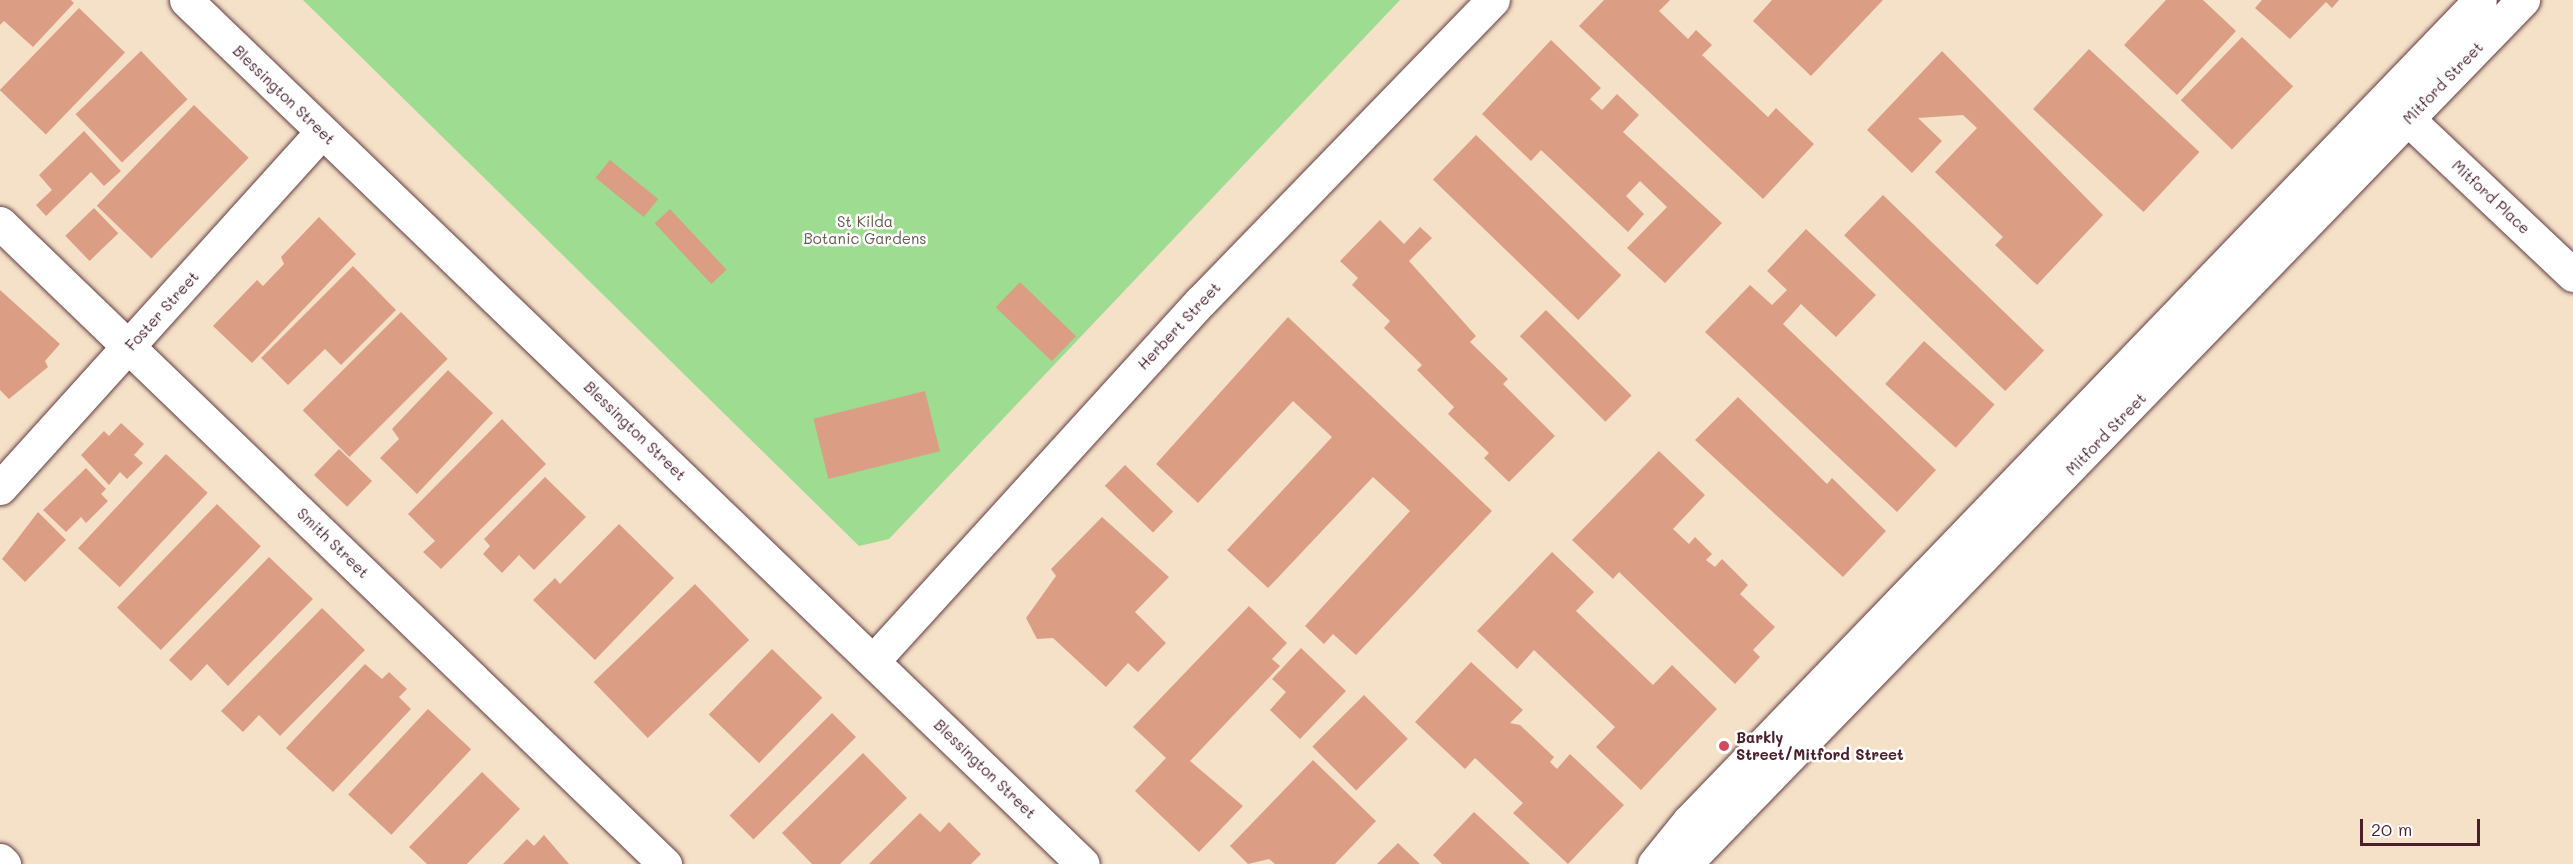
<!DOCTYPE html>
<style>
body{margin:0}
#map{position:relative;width:2573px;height:864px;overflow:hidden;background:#f5e1c7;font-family:Mali,sans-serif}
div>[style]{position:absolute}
.green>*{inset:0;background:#9edc92}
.building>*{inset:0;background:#db9e85;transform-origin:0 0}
.roads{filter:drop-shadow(0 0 2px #643c42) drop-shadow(0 0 2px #643c42)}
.minor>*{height:33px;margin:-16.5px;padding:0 16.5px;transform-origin:16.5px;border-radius:16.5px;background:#fff}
.dots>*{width:16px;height:16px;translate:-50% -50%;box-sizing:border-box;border:3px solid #fff;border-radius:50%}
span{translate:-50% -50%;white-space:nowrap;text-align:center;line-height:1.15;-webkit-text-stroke:5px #fff;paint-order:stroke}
.street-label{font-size:15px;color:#4a1f2b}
.park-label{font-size:15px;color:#63584a}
.poi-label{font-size:15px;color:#4a1f2b;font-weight:700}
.left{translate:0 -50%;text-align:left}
.scale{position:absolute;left:2360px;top:819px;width:120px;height:27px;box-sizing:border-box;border:3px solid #4a1f2b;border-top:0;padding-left:8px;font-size:18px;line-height:21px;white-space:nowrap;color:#4a1f2b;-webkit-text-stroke:4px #fff;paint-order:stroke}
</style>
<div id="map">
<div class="green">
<i style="clip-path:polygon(303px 0,1400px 0,889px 539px,859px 546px)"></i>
</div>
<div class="building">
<i style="clip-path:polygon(0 0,71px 0,74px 3px,33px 47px,4px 21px,0 25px)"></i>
<i style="clip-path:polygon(1604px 0,1670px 0,1659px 11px,1688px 39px,1696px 30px,1712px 45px,1702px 55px,1768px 117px,1776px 108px,1814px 144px,1763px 199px,1579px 26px)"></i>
<i style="clip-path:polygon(1772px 0,1883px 0,1811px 76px,1753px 21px)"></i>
<i style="clip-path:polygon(2166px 0,2203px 0,2236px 31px,2177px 95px,2124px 45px)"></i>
<i style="clip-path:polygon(2262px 0,2339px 0,2332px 8px,2326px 2px,2290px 39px,2255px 8px)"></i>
<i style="left:79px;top:8px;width:64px;height:114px;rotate:44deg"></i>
<i style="left:2242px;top:37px;width:71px;height:88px;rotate:44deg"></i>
<i style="clip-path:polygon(1551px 40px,1601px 88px,1590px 99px,1602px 110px,1617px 94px,1639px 115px,1623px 132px,1722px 223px,1665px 283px,1627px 248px,1667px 207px,1640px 181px,1626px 196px,1644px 214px,1628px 232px,1541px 150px,1531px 161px,1482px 114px)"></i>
<i style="left:2089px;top:49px;width:151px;height:82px;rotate:43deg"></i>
<i style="left:141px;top:51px;width:67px;height:91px;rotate:46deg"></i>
<i style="clip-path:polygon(1942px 51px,2103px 215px,2037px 285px,1995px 245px,2003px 237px,1935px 172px,1977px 128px,1963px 115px,1918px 118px,1942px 141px,1912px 173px,1867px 130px)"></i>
<i style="left:194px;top:105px;width:76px;height:140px;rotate:44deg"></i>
<i style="clip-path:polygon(84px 131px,121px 171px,104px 186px,91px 172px,46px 216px,36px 205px,52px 190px,39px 175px)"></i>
<i style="left:1476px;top:135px;width:202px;height:62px;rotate:44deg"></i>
<i style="left:610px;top:160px;width:62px;height:23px;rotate:39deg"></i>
<i style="left:1883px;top:195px;width:224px;height:56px;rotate:44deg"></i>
<i style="left:94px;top:208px;width:35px;height:40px;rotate:46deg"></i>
<i style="left:670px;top:209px;width:83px;height:21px;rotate:47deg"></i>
<i style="clip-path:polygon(319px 217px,356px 254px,252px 363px,213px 326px,257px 280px,263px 286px,284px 264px,281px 257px)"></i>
<i style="clip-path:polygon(1380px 220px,1404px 244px,1420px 227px,1432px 238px,1409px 261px,1476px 336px,1470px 342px,1508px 379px,1503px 384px,1555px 436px,1509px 482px,1484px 458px,1489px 453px,1448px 414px,1454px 407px,1417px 370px,1422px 365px,1384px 328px,1390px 321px,1352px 285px,1358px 278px,1340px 261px)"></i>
<i style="clip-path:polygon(1806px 229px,1876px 295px,1836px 337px,1801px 304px,1783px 324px,1936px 470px,1897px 512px,1705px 332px,1750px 285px,1772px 305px,1787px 290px,1767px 271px)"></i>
<i style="clip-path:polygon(353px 266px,396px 310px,341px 365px,325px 349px,288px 385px,261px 358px)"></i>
<i style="left:1020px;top:282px;width:78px;height:35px;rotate:44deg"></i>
<i style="clip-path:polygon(0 290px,60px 344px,45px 361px,48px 367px,9px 399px,0 390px)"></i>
<i style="left:1546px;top:310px;width:121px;height:37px;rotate:45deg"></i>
<i style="left:401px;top:312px;width:66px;height:139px;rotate:45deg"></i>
<i style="clip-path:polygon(1288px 317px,1492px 511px,1356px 655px,1333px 634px,1324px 644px,1305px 626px,1410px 511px,1373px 477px,1268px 588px,1227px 550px,1332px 437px,1293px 401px,1198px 503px,1156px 464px)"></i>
<i style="left:1924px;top:341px;width:95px;height:58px;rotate:42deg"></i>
<i style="clip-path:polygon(448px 370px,493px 413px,417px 494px,380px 458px,399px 439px,392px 429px)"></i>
<i style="left:925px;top:391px;width:62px;height:115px;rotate:76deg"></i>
<i style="clip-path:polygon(1738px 397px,1827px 484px,1832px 478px,1886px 531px,1843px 577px,1695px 440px)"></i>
<i style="clip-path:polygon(502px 419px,546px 464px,441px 569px,423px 552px,435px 541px,408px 514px)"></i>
<i style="clip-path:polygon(121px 423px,144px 444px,134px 455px,143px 463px,127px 479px,120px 472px,109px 485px,81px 455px,104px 431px,109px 436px)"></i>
<i style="left:339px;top:449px;width:46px;height:36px;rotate:44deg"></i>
<i style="clip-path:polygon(1659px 451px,1705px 495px,1673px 529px,1689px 544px,1695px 537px,1712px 554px,1706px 560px,1715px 567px,1722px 559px,1748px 585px,1740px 594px,1775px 627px,1753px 650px,1760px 657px,1735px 684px,1619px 572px,1613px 579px,1572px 540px)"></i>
<i style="left:166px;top:454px;width:57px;height:129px;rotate:43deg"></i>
<i style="left:1125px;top:465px;width:67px;height:29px;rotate:44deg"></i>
<i style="clip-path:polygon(86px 468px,106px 489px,101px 494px,108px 501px,86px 523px,81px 517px,66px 532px,43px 510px)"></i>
<i style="clip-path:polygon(545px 477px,586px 517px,534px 570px,519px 555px,502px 573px,483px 554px,490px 546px,484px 539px)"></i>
<i style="left:217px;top:504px;width:61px;height:144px;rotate:44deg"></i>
<i style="clip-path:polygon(38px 512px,66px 540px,25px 582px,2px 559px)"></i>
<i style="clip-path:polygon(1102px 517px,1169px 577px,1135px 612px,1166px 643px,1138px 672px,1128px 663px,1106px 687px,1053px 638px,1037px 639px,1026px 618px,1056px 576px,1051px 569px)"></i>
<i style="clip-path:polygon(619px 524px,674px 578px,595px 660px,533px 600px,555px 578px,560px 584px)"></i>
<i style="clip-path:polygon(1552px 552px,1594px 592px,1576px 611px,1653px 685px,1672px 665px,1717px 709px,1641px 790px,1596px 747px,1615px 727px,1534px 650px,1517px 669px,1477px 631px)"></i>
<i style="clip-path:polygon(269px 557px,313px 599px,228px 686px,207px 664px,191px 681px,169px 660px)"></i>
<i style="left:695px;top:584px;width:78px;height:141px;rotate:46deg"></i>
<i style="clip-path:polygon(1249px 606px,1287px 643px,1272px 659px,1280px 666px,1190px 761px,1243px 806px,1199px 852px,1135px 791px,1166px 758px,1133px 727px)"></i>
<i style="clip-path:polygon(322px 608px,365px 650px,280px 736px,259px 715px,243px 732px,221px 711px)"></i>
<i style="clip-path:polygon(1301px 648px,1346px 691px,1300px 739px,1270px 710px,1286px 692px,1272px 679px)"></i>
<i style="left:772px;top:649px;width:70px;height:91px;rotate:44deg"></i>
<i style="clip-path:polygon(1471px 662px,1523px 710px,1510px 723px,1520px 725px,1554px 757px,1550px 762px,1557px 769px,1570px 754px,1624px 805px,1568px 864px,1513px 813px,1523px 803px,1475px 758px,1465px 769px,1415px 722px)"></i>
<i style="clip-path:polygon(365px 664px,382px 679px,389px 672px,407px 689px,399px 697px,411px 709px,333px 792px,286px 748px)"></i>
<i style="left:1364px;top:695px;width:62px;height:73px;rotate:45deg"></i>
<i style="left:428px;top:709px;width:59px;height:117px;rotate:43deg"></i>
<i style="left:832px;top:713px;width:34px;height:145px;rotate:45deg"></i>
<i style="clip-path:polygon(863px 753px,907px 798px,840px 864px,812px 864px,782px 833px)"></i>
<i style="clip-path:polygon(1313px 760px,1376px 821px,1335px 864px,1275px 864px,1269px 859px,1248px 864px,1230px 846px)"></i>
<i style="clip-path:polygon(482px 772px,520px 809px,467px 864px,427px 864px,409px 847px)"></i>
<i style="clip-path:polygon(1474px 812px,1530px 864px,1442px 864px,1433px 855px)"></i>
<i style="clip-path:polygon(920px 813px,940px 832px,949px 822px,981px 854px,971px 864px,869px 864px)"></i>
<i style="clip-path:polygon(544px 835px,569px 864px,503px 864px,527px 839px,534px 846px)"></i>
<i style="clip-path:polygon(1398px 843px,1420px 864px,1377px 864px)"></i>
</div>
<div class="roads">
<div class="minor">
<i style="left:186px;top:0;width:1245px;rotate:43.93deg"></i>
<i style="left:2408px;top:119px;width:227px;rotate:43.4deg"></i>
<i style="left:0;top:223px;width:924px;rotate:43.95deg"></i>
<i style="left:0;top:488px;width:480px;rotate:-47.9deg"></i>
<i style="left:873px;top:661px;width:488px;rotate:-47.7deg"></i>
<i style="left:1202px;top:300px;width:418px;rotate:-45.9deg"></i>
<i style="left:0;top:860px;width:6px;rotate:45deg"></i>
<i style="left:1654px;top:864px;width:54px;rotate:-51deg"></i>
<i style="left:1688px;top:822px;width:1141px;rotate:-46.06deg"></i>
<i style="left:1685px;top:864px;width:1204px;rotate:-45.88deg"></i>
</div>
</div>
<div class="dots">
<i style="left:1724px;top:746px;background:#d1495b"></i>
</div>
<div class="street-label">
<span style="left:2443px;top:83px;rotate:-46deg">Mitford Street</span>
<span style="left:284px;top:95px;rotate:44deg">Blessington Street</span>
<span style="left:2491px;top:197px;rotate:43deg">Mitford Place</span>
<span style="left:162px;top:311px;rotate:-48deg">Foster Street</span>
<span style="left:1179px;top:326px;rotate:-47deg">Herbert Street</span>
<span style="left:635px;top:431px;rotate:44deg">Blessington Street</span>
<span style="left:2106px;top:434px;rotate:-46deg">Mitford Street</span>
<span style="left:333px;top:543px;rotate:44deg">Smith Street</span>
<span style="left:985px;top:769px;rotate:44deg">Blessington Street</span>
</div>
<div class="park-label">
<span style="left:865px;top:230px">St Kilda<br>Botanic Gardens</span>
</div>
<div class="poi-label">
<span class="left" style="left:1736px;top:746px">Barkly<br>Street/Mitford Street</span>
</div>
<div class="scale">20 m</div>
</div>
